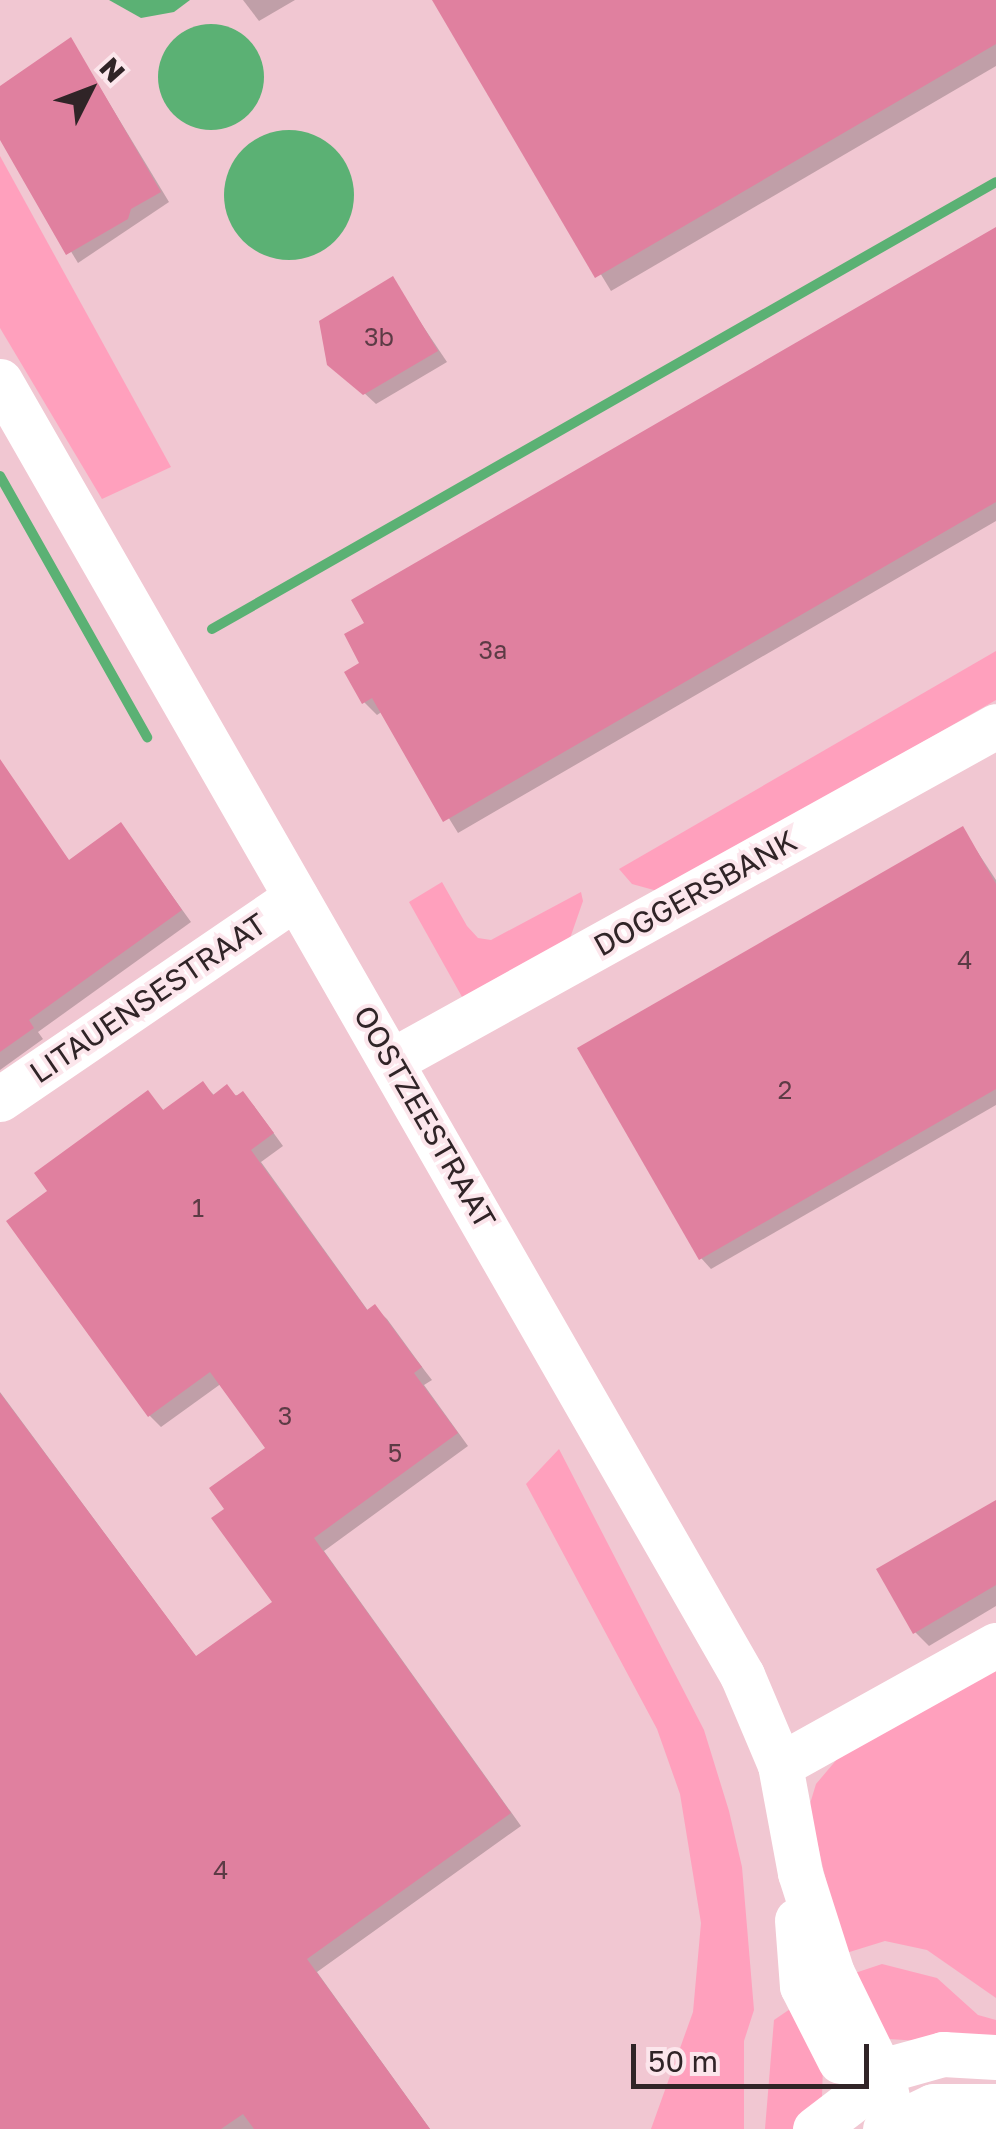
<!DOCTYPE html>
<style>
body{margin:0}
#map{position:relative;width:996px;height:2129px;overflow:hidden;background:#f8d5de;font-family:"Golos Text",sans-serif}
div>[style]{position:absolute}
.built>*{inset:0;background:#f1c7d2;transform-origin:0 0}
.green>*{inset:0;background:#ffa0bd}
.water>*{inset:0;background:#5bb174}
.round{border-radius:50%}
.shadow>*{inset:0;background:#0003}
.stream>*{height:10px;margin:-5px;padding:0 5px;transform-origin:5px;border-radius:5px;background:#5bb174}
.building>*{inset:0;background:#e0809f}
.minor>*{height:45px;margin:-22.5px;padding:0 22.5px;transform-origin:22.5px;border-radius:22.5px;background:#fff}
span{translate:-50% -50%;white-space:nowrap;text-align:center;line-height:1.15;-webkit-text-stroke:8px #fce6ec;paint-order:stroke}
.number-label{font-size:25px;color:#5c3b45}
.number-label span{-webkit-text-stroke-width:0}
.street-label{font-size:30px;color:#302427}
.north{position:absolute;left:40px;top:40px;width:100px;height:100px;-webkit-text-stroke:8px #fce6ec;paint-order:stroke;rotate:48deg;font-size:28px;font-weight:700;line-height:40px;text-align:center;color:#302427}
.north::after{content:'';display:block;margin:auto;width:35px;height:45px;background:#302427;clip-path:polygon(50% 0,100% 100%,50% 72%,0 100%)}
.scale{position:absolute;left:631px;top:2044px;width:238px;height:45px;box-sizing:border-box;border:5px solid #302427;border-top:0;padding-left:12px;font-size:30px;line-height:35px;white-space:nowrap;color:#302427;-webkit-text-stroke:8px #fce6ec;paint-order:stroke}
</style>
<div id="map">
<div class="built">
<i style="left:0;top:0;width:996px;height:2129px"></i>
</div>
<div class="green">
<i style="clip-path:polygon(0 156px,171px 467px,102px 499px,0 328px)"></i>
<i style="clip-path:polygon(996px 651px,996px 700px,661px 892px,632px 884px,619px 869px)"></i>
<i style="clip-path:polygon(442px 882px,467px 926px,478px 938px,491px 940px,581px 892px,583px 901px,567px 947px,466px 1004px,409px 902px)"></i>
<i style="clip-path:polygon(559px 1449px,704px 1730px,729px 1811px,742px 1867px,754px 2010px,744px 2041px,744px 2129px,651px 2129px,693px 2012px,701px 1923px,680px 1794px,657px 1729px,526px 1484px)"></i>
<i style="clip-path:polygon(996px 1667px,996px 1998px,927px 1950px,885px 1941px,843px 1954px,809px 1807px,816px 1784px,838px 1758px)"></i>
<i style="clip-path:polygon(882px 1964px,937px 1978px,978px 2015px,996px 2020px,996px 2046px,889px 2039px,846px 1976px)"></i>
<i style="clip-path:polygon(796px 2005px,823px 2064px,822px 2097px,798px 2129px,765px 2129px,774px 2020px)"></i>
</div>
<div class="water">
<i style="clip-path:polygon(109px 0,190px 0,174px 12px,141px 18px)"></i>
<i class="round" style="left:158px;top:24px;width:106px;height:106px"></i>
<i class="round" style="left:224px;top:130px;width:130px;height:130px"></i>
</div>
<div class="shadow">
<i style="clip-path:polygon(243px 0,295px 0,259px 21px)"></i>
<i style="clip-path:polygon(435px 0,996px 0,996px 66px,611px 291px)"></i>
<i style="clip-path:polygon(71px 40px,169px 202px,78px 263px,0 135px,0 89px)"></i>
<i style="clip-path:polygon(996px 230px,996px 521px,458px 833px,383px 711px,377px 715px,364px 702px)"></i>
<i style="clip-path:polygon(392px 280px,447px 362px,376px 404px,334px 365px)"></i>
<i style="clip-path:polygon(0 766px,70px 862px,121px 825px,191px 922px,38px 1032px,43px 1039px,0 1070px)"></i>
<i style="clip-path:polygon(963px 830px,996px 880px,996px 1105px,711px 1269px,701px 1258px)"></i>
<i style="clip-path:polygon(203px 1084px,215px 1096px,243px 1095px,254px 1106px,283px 1146px,261px 1162px,369px 1312px,375px 1308px,387px 1319px,425px 1371px,432px 1380px,424px 1385px,468px 1446px,324px 1551px,521px 1826px,317px 1972px,430px 2129px,0 2129px,0 1392px,197px 1658px,275px 1602px,227px 1509px,268px 1448px,222px 1383px,161px 1427px,150px 1416px,50px 1192px,148px 1093px,165px 1112px)"></i>
<i style="clip-path:polygon(996px 1502px,996px 1606px,929px 1646px,915px 1632px)"></i>
</div>
<div class="stream">
<i style="left:0;top:476px;width:300px;rotate:60.6deg"></i>
<i style="left:212px;top:629px;width:902px;rotate:-29.69deg"></i>
</div>
<div class="building">
<i style="clip-path:polygon(432px 0,996px 0,996px 44px,595px 278px)"></i>
<i style="clip-path:polygon(71px 37px,161px 192px,131px 209px,128px 219px,66px 255px,0 140px,0 86px)"></i>
<i style="clip-path:polygon(996px 227px,996px 502px,443px 822px,372px 698px,362px 704px,344px 672px,359px 663px,344px 634px,364px 623px,351px 600px)"></i>
<i style="clip-path:polygon(393px 276px,438px 351px,363px 395px,327px 365px,319px 321px)"></i>
<i style="clip-path:polygon(0 759px,69px 860px,121px 822px,182px 910px,29px 1020px,34px 1028px,0 1052px)"></i>
<i style="clip-path:polygon(963px 826px,996px 884px,996px 1089px,699px 1260px,577px 1048px)"></i>
<i style="clip-path:polygon(203px 1081px,213px 1095px,227px 1084px,236px 1096px,243px 1091px,274px 1133px,251px 1150px,367px 1310px,375px 1304px,414px 1357px,422px 1367px,414px 1373px,458px 1433px,314px 1538px,511px 1813px,307px 1959px,430px 2129px,254px 2129px,243px 2114px,221px 2129px,0 2129px,0 1393px,196px 1656px,272px 1602px,211px 1518px,224px 1509px,209px 1488px,265px 1448px,210px 1372px,148px 1417px,6px 1221px,47px 1191px,34px 1173px,148px 1090px,163px 1110px)"></i>
<i style="clip-path:polygon(996px 1500px,996px 1585px,913px 1634px,876px 1569px)"></i>
</div>
<div class="minor">
<i style="left:0;top:381px;width:1492px;rotate:60.17deg"></i>
<i style="left:742px;top:1675px;width:98px;rotate:67.1deg"></i>
<i style="left:780px;top:1765px;width:110px;rotate:79.5deg"></i>
<i style="left:800px;top:1873px;width:105px;rotate:72.3deg"></i>
<i style="left:832px;top:1973px;width:114px;rotate:63.9deg"></i>
<i style="left:882px;top:2075px;width:49px;rotate:77.1deg"></i>
<i style="left:393px;top:1060px;width:689px;rotate:-28.98deg"></i>
<i style="left:0;top:1099px;width:358px;rotate:-34.3deg"></i>
<i style="left:780px;top:1765px;width:247px;rotate:-29.1deg"></i>
<i style="left:797px;top:1920px;width:66px;rotate:85.7deg"></i>
<i style="left:802px;top:1986px;width:84px;rotate:63.1deg"></i>
<i style="left:815px;top:2129px;width:102px;rotate:-37.4deg"></i>
<i style="left:896px;top:2067px;width:49px;rotate:-15.5deg"></i>
<i style="left:943px;top:2054px;width:53px;rotate:3.2deg"></i>
<i style="left:885px;top:2129px;width:53px;rotate:-25.6deg"></i>
<i style="left:933px;top:2106px;width:63px"></i>
</div>
<div class="number-label">
<span style="left:379px;top:337px">3b</span>
<span style="left:493px;top:650px">3a</span>
<span style="left:965px;top:960px">4</span>
<span style="left:785px;top:1090px">2</span>
<span style="left:198px;top:1208px">1</span>
<span style="left:285px;top:1416px">3</span>
<span style="left:395px;top:1453px">5</span>
<span style="left:221px;top:1870px">4</span>
</div>
<div class="street-label">
<span style="left:695px;top:893px;rotate:-29deg">DOGGERSBANK</span>
<span style="left:148px;top:998px;rotate:-34deg">LITAUENSESTRAAT</span>
<span style="left:425px;top:1117px;rotate:60deg">OOSTZEESTRAAT</span>
</div>
<div class="north">N</div>
<div class="scale">50 m</div>
</div>
